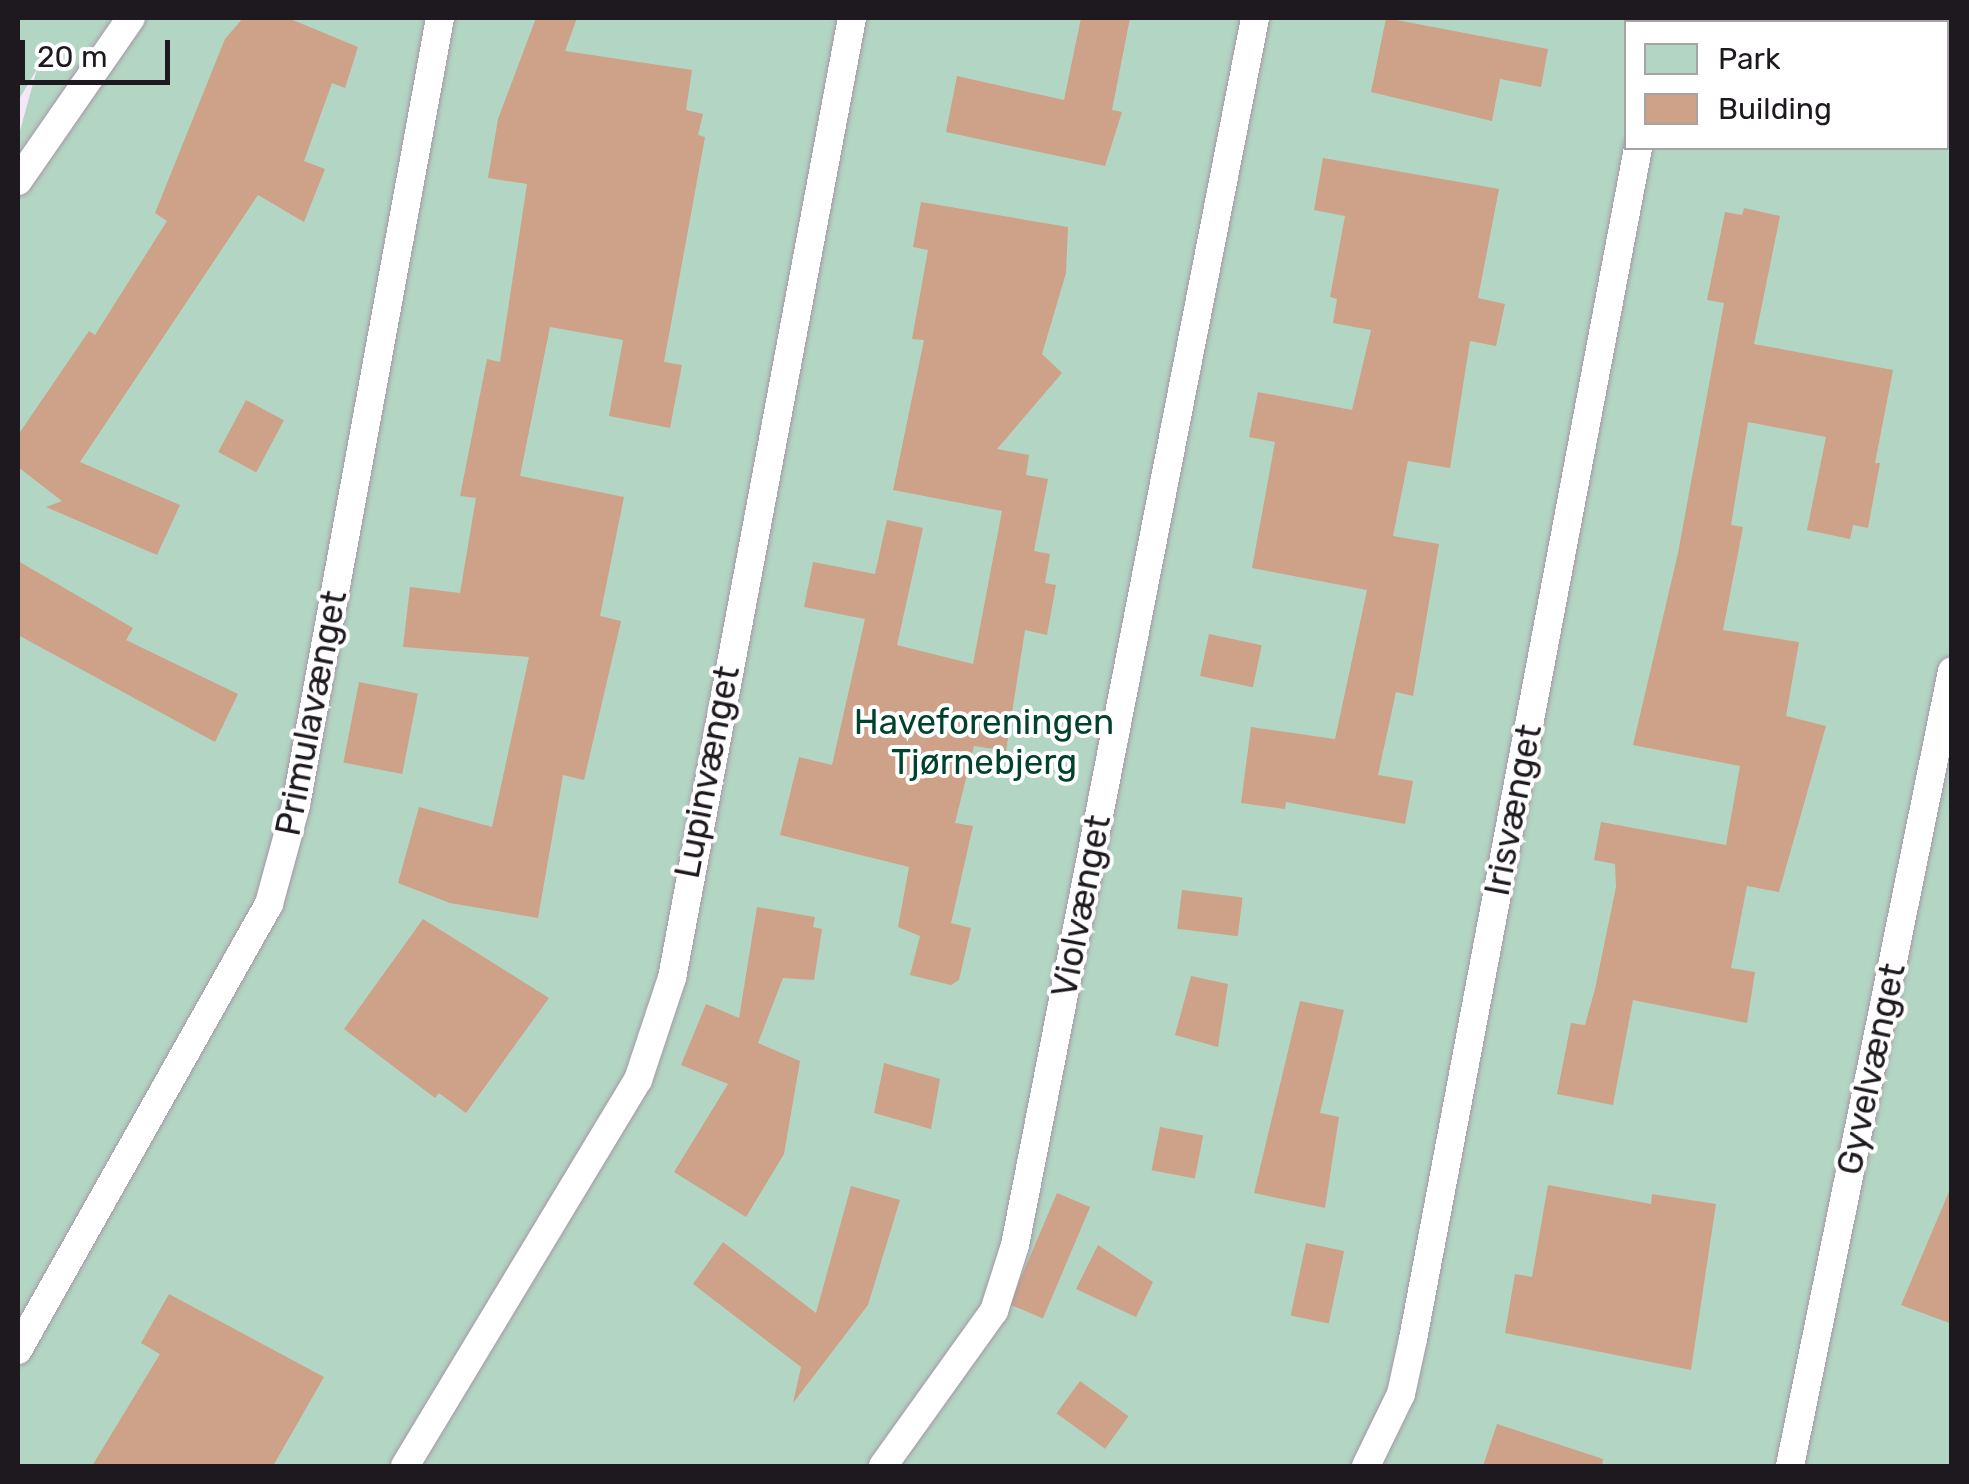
<!DOCTYPE html>
<meta charset="utf-8">
<style>
body{margin:0}
#map{position:relative;width:1969px;height:1484px;overflow:hidden;background:#f5e7f8;font-family:Rubik,sans-serif}
div>[style]{position:absolute}
.green>*{inset:0;background:#b3d5c3}
.building>*{inset:0;background:#cea288;transform-origin:0 0}
.roads{filter:drop-shadow(0 0 2px #a497a7) drop-shadow(0 0 2px #a497a7)}
.lane>*{height:28px;margin:-14px;padding:0 14px;transform-origin:14px;border-radius:14px;background:#fff}
span{translate:-50% -50%;white-space:nowrap;text-align:center;line-height:1.15;-webkit-text-stroke:8px #fff;paint-order:stroke}
.street-label{font-size:35px;color:#1e191f}
.park-label{font-size:35px;color:#00422b}
.frame{position:absolute;inset:0;border:20px solid #1e191f;pointer-events:none}
.legend{position:absolute;left:1624px;top:20px;width:325px;height:130px;box-sizing:border-box;background:#fff;border:2px solid #a5a3a5;margin:0;padding:12px 18px;list-style:none;font-size:30px;color:#1e191f}
.legend li{display:flex;align-items:center;gap:20px;height:50px}
.legend b{width:50px;border:2px solid #a5a3a5}
.scale{position:absolute;left:20px;top:40px;width:150px;height:45px;box-sizing:border-box;border:5px solid #1e191f;border-top:0;padding-left:12px;font-size:30px;line-height:35px;white-space:nowrap;color:#1e191f;-webkit-text-stroke:8px #fff;paint-order:stroke}
</style>
<div id="map">
<div class="green">
<i style="clip-path:polygon(evenodd,18px 18px,1951px 18px,1951px 1466px,18px 1466px,18px 138px,37px 69px,18px 101px,18px 18px,1626px 22px,1946px 22px,1946px 148px,1626px 148px,1626px 22px)"></i>
</div>
<div class="building">
<i style="clip-path:polygon(243px 18px,288px 18px,358px 47px,345px 88px,332px 83px,304px 161px,325px 169px,304px 222px,258px 195px,80px 462px,180px 505px,157px 555px,46px 507px,62px 501px,18px 467px,18px 435px,89px 331px,95px 335px,167px 221px,155px 213px,225px 39px)"></i>
<i style="clip-path:polygon(536px 18px,577px 18px,565px 51px,692px 70px,686px 110px,703px 114px,698px 135px,705px 137px,664px 362px,682px 365px,670px 428px,609px 416px,623px 340px,550px 327px,520px 476px,624px 497px,600px 616px,621px 621px,584px 780px,563px 775px,538px 918px,450px 903px,398px 883px,419px 807px,492px 827px,529px 657px,403px 647px,410px 587px,460px 593px,476px 498px,460px 496px,487px 359px,500px 362px,527px 184px,488px 178px,498px 119px)"></i>
<i style="clip-path:polygon(1081px 18px,1130px 18px,1112px 110px,1122px 112px,1105px 166px,946px 132px,957px 76px,1064px 100px)"></i>
<i style="clip-path:polygon(1386px 18px,1548px 49px,1541px 87px,1500px 79px,1492px 121px,1371px 92px)"></i>
<i style="clip-path:polygon(1323px 158px,1499px 189px,1478px 298px,1505px 304px,1496px 346px,1470px 341px,1450px 468px,1408px 461px,1393px 536px,1439px 544px,1413px 696px,1396px 692px,1378px 775px,1413px 781px,1405px 824px,1286px 802px,1285px 809px,1241px 803px,1251px 727px,1335px 739px,1367px 590px,1252px 568px,1275px 442px,1249px 437px,1258px 392px,1352px 410px,1371px 330px,1333px 323px,1337px 299px,1330px 297px,1345px 216px,1314px 210px)"></i>
<i style="clip-path:polygon(921px 202px,1068px 227px,1066px 273px,1042px 354px,1062px 373px,997px 449px,1029px 455px,1026px 475px,1048px 479px,1034px 551px,1050px 554px,1045px 583px,1056px 585px,1047px 635px,1025px 630px,1006px 751px,974px 746px,955px 823px,973px 826px,951px 923px,971px 928px,959px 980px,951px 985px,910px 975px,920px 936px,898px 927px,909px 867px,780px 835px,799px 757px,832px 765px,865px 619px,804px 607px,813px 562px,875px 574px,887px 520px,923px 528px,897px 645px,973px 664px,1002px 511px,893px 490px,924px 340px,912px 339px,928px 250px,913px 247px)"></i>
<i style="clip-path:polygon(1744px 208px,1780px 216px,1754px 344px,1893px 370px,1875px 463px,1880px 463px,1868px 528px,1853px 525px,1850px 539px,1807px 530px,1826px 437px,1748px 422px,1731px 525px,1743px 527px,1723px 630px,1799px 642px,1786px 716px,1826px 726px,1779px 892px,1747px 886px,1731px 968px,1755px 972px,1747px 1023px,1633px 1000px,1613px 1105px,1557px 1094px,1571px 1023px,1585px 1025px,1595px 989px,1616px 887px,1615px 864px,1594px 860px,1601px 822px,1726px 845px,1740px 766px,1633px 745px,1678px 553px,1724px 303px,1707px 300px,1725px 212px,1742px 215px)"></i>
<i style="left:246px;top:400px;width:43px;height:59px;rotate:28deg"></i>
<i style="clip-path:polygon(18px 561px,133px 628px,126px 640px,238px 694px,215px 742px,18px 635px)"></i>
<i style="left:1209px;top:634px;width:54px;height:43px;rotate:12deg"></i>
<i style="left:359px;top:682px;width:60px;height:82px;rotate:11deg"></i>
<i style="left:1182px;top:890px;width:61px;height:39px;rotate:7deg"></i>
<i style="clip-path:polygon(757px 907px,815px 917px,813px 927px,822px 929px,814px 980px,783px 978px,758px 1043px,800px 1061px,784px 1154px,746px 1217px,674px 1172px,728px 1084px,681px 1065px,706px 1004px,739px 1018px)"></i>
<i style="clip-path:polygon(423px 919px,549px 998px,466px 1113px,439px 1093px,435px 1098px,344px 1029px)"></i>
<i style="clip-path:polygon(1191px 976px,1228px 984px,1218px 1047px,1175px 1035px)"></i>
<i style="clip-path:polygon(1300px 1001px,1344px 1010px,1320px 1113px,1339px 1117px,1325px 1208px,1254px 1193px)"></i>
<i style="clip-path:polygon(884px 1063px,940px 1079px,931px 1129px,874px 1113px)"></i>
<i style="left:1160px;top:1127px;width:44px;height:44px;rotate:11deg"></i>
<i style="clip-path:polygon(1548px 1185px,1651px 1204px,1652px 1194px,1716px 1204px,1691px 1370px,1505px 1333px,1515px 1274px,1532px 1277px)"></i>
<i style="clip-path:polygon(851px 1186px,900px 1200px,868px 1305px,793px 1403px,801px 1367px,693px 1284px,723px 1242px,816px 1313px)"></i>
<i style="clip-path:polygon(1951px 1187px,1952px 1187px,1952px 1324px,1901px 1305px)"></i>
<i style="left:1057px;top:1193px;width:36px;height:121px;rotate:23deg"></i>
<i style="left:1306px;top:1243px;width:39px;height:74px;rotate:12deg"></i>
<i style="clip-path:polygon(1098px 1245px,1153px 1282px,1136px 1317px,1076px 1289px)"></i>
<i style="clip-path:polygon(169px 1294px,324px 1377px,273px 1466px,92px 1466px,160px 1354px,141px 1343px)"></i>
<i style="left:1080px;top:1381px;width:60px;height:40px;rotate:36deg"></i>
<i style="clip-path:polygon(1497px 1424px,1603px 1459px,1602px 1466px,1483px 1466px)"></i>
</div>
<div class="roads">
<div class="lane">
<i style="left:1667px;top:22px;width:4px;rotate:-76deg"></i>
<i style="left:18px;top:181px;width:198px;rotate:-55.3deg"></i>
<i style="left:18px;top:1350px;width:512px;rotate:-60.63deg"></i>
<i style="left:269px;top:904px;width:103px;rotate:-74.7deg"></i>
<i style="left:296px;top:805px;width:800px;rotate:-79.63deg"></i>
<i style="left:405px;top:1466px;width:451px;rotate:-58.9deg"></i>
<i style="left:638px;top:1080px;width:108px;rotate:-71.6deg"></i>
<i style="left:672px;top:978px;width:977px;rotate:-79.38deg"></i>
<i style="left:883px;top:1466px;width:191px;rotate:-54.4deg"></i>
<i style="left:994px;top:1311px;width:69px;rotate:-72.3deg"></i>
<i style="left:1015px;top:1245px;width:1250px;rotate:-78.93deg"></i>
<i style="left:1366px;top:1466px;width:80px;rotate:-64.1deg"></i>
<i style="left:1401px;top:1394px;width:56px;rotate:-77.7deg"></i>
<i style="left:1413px;top:1339px;width:1212px;rotate:-79.3deg"></i>
<i style="left:1790px;top:1466px;width:811px;rotate:-78.48deg"></i>
</div>
</div>
<div class="street-label">
<span style="left:311px;top:713px;rotate:-79deg">Primulavænget</span>
<span style="left:707px;top:772px;rotate:-79deg">Lupinvænget</span>
<span style="left:1513px;top:810px;rotate:-79deg">Irisvænget</span>
<span style="left:1081px;top:906px;rotate:-79deg">Violvænget</span>
<span style="left:1871px;top:1069px;rotate:-78deg">Gyvelvænget</span>
</div>
<div class="park-label">
<span style="left:984px;top:742px">Haveforeningen<br>Tjørnebjerg</span>
</div>
<div class="frame"></div>
<ul class="legend">
<li><b style="height:28px;background:#b3d5c3"></b>Park</li>
<li><b style="height:28px;background:#cea288"></b>Building</li>
</ul>
<div class="scale">20 m</div>
</div>
